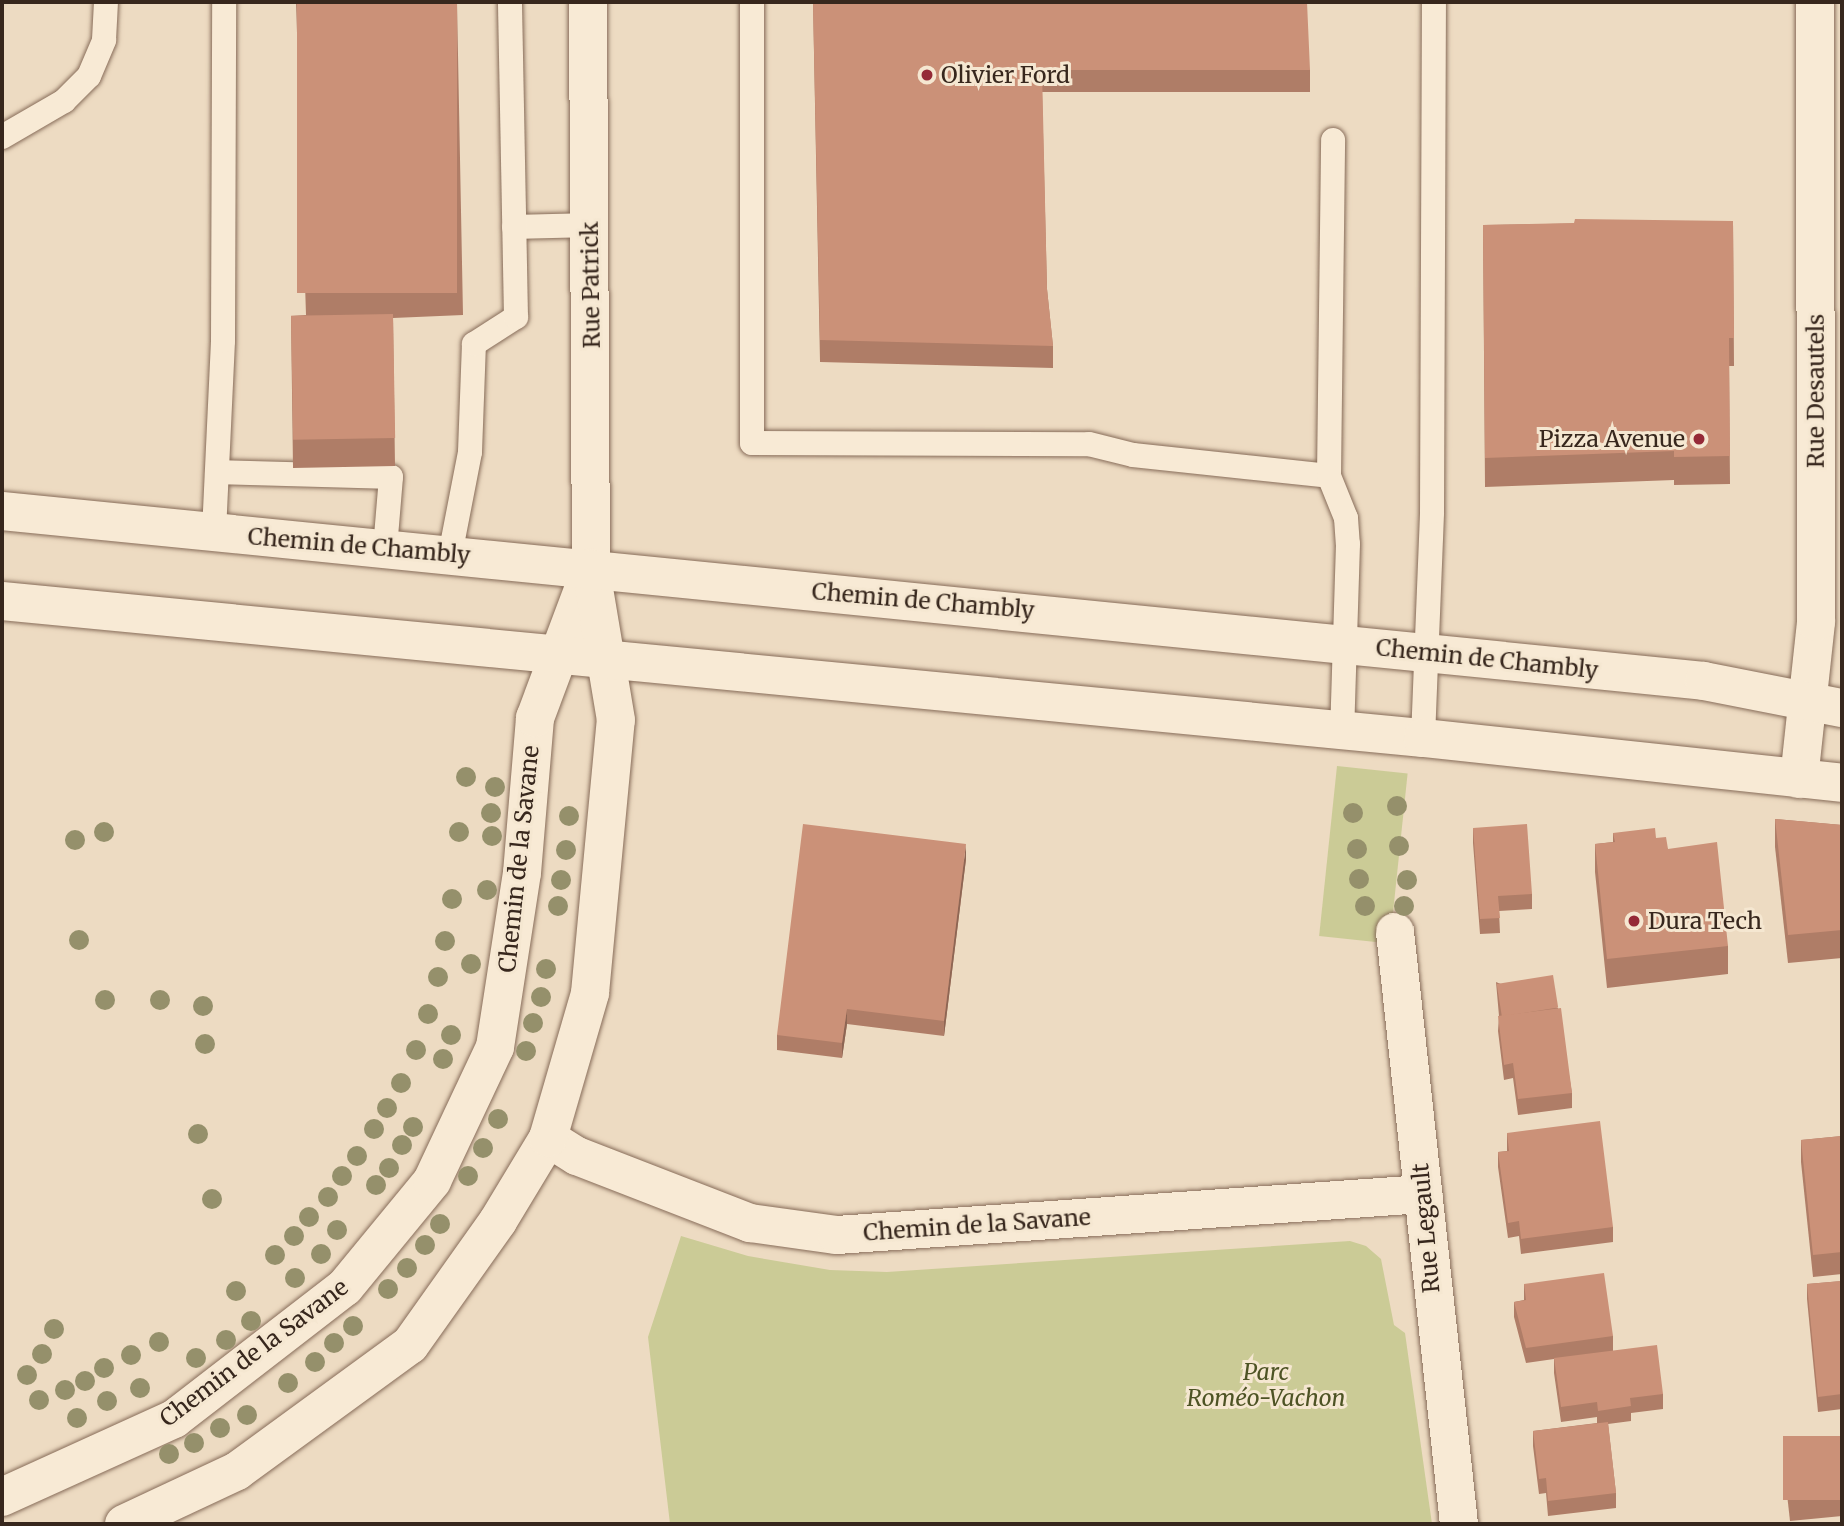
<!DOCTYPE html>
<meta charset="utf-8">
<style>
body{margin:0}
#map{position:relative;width:1844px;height:1526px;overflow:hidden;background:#eddbc2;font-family:Merriweather,serif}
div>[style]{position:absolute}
.green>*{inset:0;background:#cbcb96;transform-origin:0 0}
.roads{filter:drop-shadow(0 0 2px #876c59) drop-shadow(0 0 2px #876c59)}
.service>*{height:24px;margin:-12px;padding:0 12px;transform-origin:12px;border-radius:12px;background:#f8ead5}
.minor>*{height:38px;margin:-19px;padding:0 19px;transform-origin:19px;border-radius:19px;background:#f8ead5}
.tertiary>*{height:38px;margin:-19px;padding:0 19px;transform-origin:19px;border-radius:19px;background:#f8ead5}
.secondary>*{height:38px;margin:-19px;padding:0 19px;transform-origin:19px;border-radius:19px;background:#f8ead5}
.trees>*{width:20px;height:20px;margin:-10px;border-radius:50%;background:#95906b}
.wall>*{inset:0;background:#af7d67}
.shaded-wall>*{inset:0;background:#8e6654}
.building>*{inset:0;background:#cb9178;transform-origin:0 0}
.dots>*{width:19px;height:19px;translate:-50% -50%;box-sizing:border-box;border:4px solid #f5e7d1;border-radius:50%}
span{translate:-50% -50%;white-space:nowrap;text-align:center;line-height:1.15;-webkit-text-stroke:6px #f5e7d1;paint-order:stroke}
.poi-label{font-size:23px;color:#37271d}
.left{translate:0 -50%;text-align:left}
.right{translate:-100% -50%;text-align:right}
.street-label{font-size:23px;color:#37271d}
.park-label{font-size:23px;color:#4d5324;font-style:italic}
.frame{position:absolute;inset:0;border:4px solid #37271d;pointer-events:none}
</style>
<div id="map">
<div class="green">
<i style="left:1337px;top:766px;width:71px;height:171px;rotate:6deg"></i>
<i style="clip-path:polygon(681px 1236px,748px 1256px,830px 1270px,887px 1272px,1350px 1241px,1366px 1246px,1381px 1259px,1394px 1325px,1405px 1333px,1432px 1524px,670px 1524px,648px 1337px)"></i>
</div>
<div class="roads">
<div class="service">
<i style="left:752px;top:2px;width:441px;rotate:90deg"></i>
<i style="left:752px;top:443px;width:337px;rotate:0.2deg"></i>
<i style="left:1089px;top:444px;width:45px;rotate:14deg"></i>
<i style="left:1133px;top:455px;width:197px;rotate:6.1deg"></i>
<i style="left:1329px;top:476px;width:336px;rotate:-89.3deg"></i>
<i style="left:2px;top:137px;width:72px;rotate:-30.1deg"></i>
<i style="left:64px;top:101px;width:35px;rotate:-45deg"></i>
<i style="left:89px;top:76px;width:39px;rotate:-67deg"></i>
<i style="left:104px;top:40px;width:38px;rotate:-87deg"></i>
<i style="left:514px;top:227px;width:77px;rotate:-1.5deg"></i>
<i style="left:217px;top:472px;width:174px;rotate:1.6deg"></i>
<i style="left:391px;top:477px;width:72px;rotate:94.8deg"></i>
<i style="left:1329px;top:476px;width:45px;rotate:68deg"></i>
<i style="left:1346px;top:518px;width:26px;rotate:86deg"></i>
<i style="left:1348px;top:544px;width:187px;rotate:91.8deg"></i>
<i style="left:214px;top:532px;width:191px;rotate:-87.3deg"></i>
<i style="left:223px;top:341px;width:339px;rotate:-89.8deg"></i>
<i style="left:450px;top:555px;width:105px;rotate:-79deg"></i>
<i style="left:470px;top:452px;width:108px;rotate:-87.9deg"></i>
<i style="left:474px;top:344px;width:50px;rotate:-32.7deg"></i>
<i style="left:516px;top:317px;width:315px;rotate:-91.1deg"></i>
<i style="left:1423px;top:738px;width:226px;rotate:-87.7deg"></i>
<i style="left:1432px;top:512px;width:510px;rotate:-89.78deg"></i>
</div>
<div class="minor">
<i style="left:588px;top:2px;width:566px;rotate:89.7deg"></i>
<i style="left:1799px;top:779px;width:158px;rotate:-83.8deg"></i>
<i style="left:1816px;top:622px;width:620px;rotate:-90.09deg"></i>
<i style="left:1395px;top:932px;width:595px;rotate:83.83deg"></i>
<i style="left:548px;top:1138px;width:34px;rotate:32deg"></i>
<i style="left:577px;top:1156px;width:186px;rotate:21.2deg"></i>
<i style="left:750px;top:1223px;width:88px;rotate:7.9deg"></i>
<i style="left:837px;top:1235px;width:588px;rotate:-4deg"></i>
</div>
<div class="tertiary">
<i style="left:2px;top:1497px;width:189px;rotate:-24.4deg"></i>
<i style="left:174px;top:1419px;width:216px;rotate:-37.7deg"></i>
<i style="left:345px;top:1287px;width:137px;rotate:-50.6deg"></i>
<i style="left:432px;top:1181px;width:148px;rotate:-64.8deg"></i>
<i style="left:495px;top:1047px;width:176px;rotate:-81.2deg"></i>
<i style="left:522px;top:873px;width:156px;rotate:-85.2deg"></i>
<i style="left:535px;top:718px;width:160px;rotate:-69.5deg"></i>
<i style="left:124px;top:1524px;width:125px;rotate:-25.1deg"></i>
<i style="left:237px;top:1471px;width:214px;rotate:-36.1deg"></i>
<i style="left:410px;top:1345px;width:152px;rotate:-54.6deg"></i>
<i style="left:498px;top:1221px;width:97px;rotate:-58.9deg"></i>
<i style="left:548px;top:1138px;width:151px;rotate:-73.8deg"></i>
<i style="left:590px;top:993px;width:274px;rotate:-84.6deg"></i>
<i style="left:616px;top:720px;width:152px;rotate:-99.5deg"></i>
</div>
<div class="secondary">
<i style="left:2px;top:511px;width:1710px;rotate:5.7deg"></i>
<i style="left:1704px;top:681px;width:141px;rotate:11.1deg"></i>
<i style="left:2px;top:601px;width:1428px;rotate:5.51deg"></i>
<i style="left:1423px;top:738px;width:421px;rotate:6.1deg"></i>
</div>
</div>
<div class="trees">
<i style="left:466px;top:777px"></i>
<i style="left:495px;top:787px"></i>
<i style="left:1397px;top:806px"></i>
<i style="left:491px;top:813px"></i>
<i style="left:1353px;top:813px"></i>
<i style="left:569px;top:816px"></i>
<i style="left:104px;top:832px"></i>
<i style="left:459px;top:832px"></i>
<i style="left:492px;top:836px"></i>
<i style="left:75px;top:840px"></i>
<i style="left:1399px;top:846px"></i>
<i style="left:1357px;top:849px"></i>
<i style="left:566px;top:850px"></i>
<i style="left:1359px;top:879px"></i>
<i style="left:561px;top:880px"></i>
<i style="left:1407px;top:880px"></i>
<i style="left:487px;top:890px"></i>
<i style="left:452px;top:899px"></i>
<i style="left:558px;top:906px"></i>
<i style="left:1365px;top:906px"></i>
<i style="left:1404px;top:906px"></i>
<i style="left:79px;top:940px"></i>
<i style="left:445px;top:941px"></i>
<i style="left:471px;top:964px"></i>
<i style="left:546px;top:969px"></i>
<i style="left:438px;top:977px"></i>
<i style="left:541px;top:997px"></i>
<i style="left:105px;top:1000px"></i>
<i style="left:160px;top:1000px"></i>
<i style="left:203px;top:1006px"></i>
<i style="left:428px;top:1014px"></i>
<i style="left:533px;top:1023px"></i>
<i style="left:451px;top:1035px"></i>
<i style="left:205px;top:1044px"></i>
<i style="left:416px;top:1050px"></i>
<i style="left:526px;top:1051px"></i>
<i style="left:443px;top:1059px"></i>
<i style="left:401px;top:1083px"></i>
<i style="left:387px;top:1108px"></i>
<i style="left:498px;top:1119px"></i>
<i style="left:413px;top:1127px"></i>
<i style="left:374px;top:1129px"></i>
<i style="left:198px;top:1134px"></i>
<i style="left:402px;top:1145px"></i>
<i style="left:483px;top:1148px"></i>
<i style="left:357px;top:1156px"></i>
<i style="left:389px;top:1168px"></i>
<i style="left:342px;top:1176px"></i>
<i style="left:468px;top:1176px"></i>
<i style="left:376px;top:1185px"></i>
<i style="left:328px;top:1197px"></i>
<i style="left:212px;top:1199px"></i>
<i style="left:309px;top:1217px"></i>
<i style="left:440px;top:1224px"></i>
<i style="left:337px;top:1230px"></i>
<i style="left:294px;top:1236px"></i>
<i style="left:425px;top:1245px"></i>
<i style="left:321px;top:1254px"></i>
<i style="left:275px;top:1255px"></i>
<i style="left:407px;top:1268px"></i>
<i style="left:295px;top:1278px"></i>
<i style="left:388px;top:1289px"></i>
<i style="left:236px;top:1291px"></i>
<i style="left:251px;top:1321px"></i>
<i style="left:353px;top:1326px"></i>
<i style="left:54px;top:1329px"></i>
<i style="left:226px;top:1340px"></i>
<i style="left:159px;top:1342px"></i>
<i style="left:334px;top:1343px"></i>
<i style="left:42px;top:1354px"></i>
<i style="left:131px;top:1355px"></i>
<i style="left:196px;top:1358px"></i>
<i style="left:315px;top:1362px"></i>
<i style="left:104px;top:1368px"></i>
<i style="left:27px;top:1375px"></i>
<i style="left:85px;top:1381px"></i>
<i style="left:288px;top:1383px"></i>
<i style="left:140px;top:1388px"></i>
<i style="left:65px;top:1390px"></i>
<i style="left:39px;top:1400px"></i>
<i style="left:107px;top:1401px"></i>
<i style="left:247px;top:1415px"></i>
<i style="left:77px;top:1418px"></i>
<i style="left:220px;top:1428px"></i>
<i style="left:194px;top:1443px"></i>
<i style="left:169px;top:1454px"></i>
</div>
<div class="wall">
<i style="clip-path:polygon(296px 2px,457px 2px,463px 315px,393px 318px,395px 466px,293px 468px,291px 316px,306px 315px)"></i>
<i style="clip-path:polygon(813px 2px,1310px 70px,1310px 92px,1042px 92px,1047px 289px,1053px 346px,1053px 368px,820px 362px)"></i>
<i style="clip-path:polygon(1733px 221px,1734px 366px,1729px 366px,1730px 484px,1674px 485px,1674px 480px,1485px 487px,1483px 225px)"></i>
<i style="clip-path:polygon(1775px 819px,1842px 825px,1842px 958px,1788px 963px,1775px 847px)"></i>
<i style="clip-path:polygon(1473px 828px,1532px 894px,1532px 909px,1499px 911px,1500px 933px,1480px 934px,1473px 843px)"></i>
<i style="clip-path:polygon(1613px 833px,1656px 838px,1668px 849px,1728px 946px,1728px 974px,1607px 988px,1595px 872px,1595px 844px,1613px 842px)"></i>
<i style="clip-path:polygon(966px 859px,944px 1036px,847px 1024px,842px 1058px,777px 1050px,777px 1035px)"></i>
<i style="clip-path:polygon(1496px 982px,1558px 1008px,1572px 1093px,1572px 1108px,1518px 1115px,1513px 1078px,1504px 1080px,1498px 1031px,1499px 1016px)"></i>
<i style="clip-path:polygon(1507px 1133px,1613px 1227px,1613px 1242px,1521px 1254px,1519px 1236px,1508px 1238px,1498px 1167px,1498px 1152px,1507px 1151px)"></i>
<i style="clip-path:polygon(1842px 1136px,1842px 1274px,1813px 1277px,1801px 1162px,1801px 1140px)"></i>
<i style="clip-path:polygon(1842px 1281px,1842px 1409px,1818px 1412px,1807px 1299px,1807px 1284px)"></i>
<i style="clip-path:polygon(1524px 1284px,1613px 1336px,1613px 1351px,1663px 1394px,1663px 1409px,1631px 1413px,1631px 1421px,1608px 1424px,1616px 1493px,1616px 1508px,1548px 1516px,1546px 1493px,1539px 1494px,1533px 1446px,1533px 1431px,1597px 1423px,1597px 1417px,1561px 1422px,1554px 1373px,1554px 1359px,1526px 1363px,1514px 1317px,1514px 1302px,1524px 1300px)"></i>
<i style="clip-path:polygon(1842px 1436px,1842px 1516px,1790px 1521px,1783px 1458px,1783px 1442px)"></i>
</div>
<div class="shaded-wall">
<i style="clip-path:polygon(966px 844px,966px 859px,944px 1036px,944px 1021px)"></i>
<i style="clip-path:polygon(847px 1009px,847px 1024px,842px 1058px,842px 1043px)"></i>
</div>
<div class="building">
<i style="left:297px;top:2px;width:160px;height:291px"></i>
<i style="clip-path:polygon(813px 2px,1307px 2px,1310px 70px,1042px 70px,1047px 289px,1053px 346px,820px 340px)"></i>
<i style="clip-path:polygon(1575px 219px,1733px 221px,1734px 338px,1729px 338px,1730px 456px,1674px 457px,1674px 451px,1485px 458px,1483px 225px,1574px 223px)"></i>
<i style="left:393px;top:314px;width:124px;height:102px;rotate:89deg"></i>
<i style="clip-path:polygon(1775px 819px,1842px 825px,1842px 930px,1788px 935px)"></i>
<i style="clip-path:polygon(803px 824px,966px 844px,944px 1021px,847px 1009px,842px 1043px,777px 1035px)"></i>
<i style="clip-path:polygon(1527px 824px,1532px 894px,1498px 896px,1500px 918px,1480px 919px,1473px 828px)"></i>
<i style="clip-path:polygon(1655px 828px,1656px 838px,1666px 837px,1668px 849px,1717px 842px,1728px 946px,1607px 959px,1595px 844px,1615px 842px,1613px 833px)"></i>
<i style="left:1553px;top:975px;width:33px;height:57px;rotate:81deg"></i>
<i style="clip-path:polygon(1561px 1008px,1572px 1093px,1518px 1099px,1513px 1063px,1504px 1065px,1498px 1016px)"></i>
<i style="clip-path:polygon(1600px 1121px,1613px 1227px,1521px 1239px,1519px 1221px,1508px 1223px,1498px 1152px,1509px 1151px,1507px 1133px)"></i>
<i style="clip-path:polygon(1842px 1136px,1842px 1252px,1813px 1255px,1801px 1140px)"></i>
<i style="clip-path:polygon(1604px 1273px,1613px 1336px,1526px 1348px,1514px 1302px,1526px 1300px,1524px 1284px)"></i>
<i style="clip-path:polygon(1842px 1281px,1842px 1394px,1818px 1397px,1807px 1284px)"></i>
<i style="clip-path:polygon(1657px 1345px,1663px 1394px,1630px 1398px,1631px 1406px,1598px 1411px,1597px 1402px,1561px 1407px,1554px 1358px)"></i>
<i style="clip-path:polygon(1608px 1422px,1616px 1493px,1548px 1501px,1546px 1478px,1539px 1479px,1533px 1431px)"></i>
<i style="left:1842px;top:1436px;width:64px;height:59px;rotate:90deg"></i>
</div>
<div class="dots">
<i style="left:927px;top:75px;background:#952a37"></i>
<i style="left:1699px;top:439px;background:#952a37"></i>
<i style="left:1634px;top:921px;background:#952a37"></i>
</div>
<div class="poi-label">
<span class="left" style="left:941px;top:75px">Olivier Ford</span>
<span class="right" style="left:1685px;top:439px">Pizza Avenue</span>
<span class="left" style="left:1648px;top:921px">Dura Tech</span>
</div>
<div class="street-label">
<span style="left:591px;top:285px;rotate:-91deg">Rue Patrick</span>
<span style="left:1816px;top:391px;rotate:-90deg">Rue Desautels</span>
<span style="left:359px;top:546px;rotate:5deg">Chemin de Chambly</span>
<span style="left:923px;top:601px;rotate:5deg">Chemin de Chambly</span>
<span style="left:1487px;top:659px;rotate:6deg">Chemin de Chambly</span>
<span style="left:519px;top:859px;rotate:-84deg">Chemin de la Savane</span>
<span style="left:977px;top:1225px;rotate:-4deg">Chemin de la Savane</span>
<span style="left:1426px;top:1228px;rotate:-95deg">Rue Legault</span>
<span style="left:254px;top:1353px;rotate:-37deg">Chemin de la Savane</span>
</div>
<div class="park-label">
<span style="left:1266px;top:1385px">Parc<br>Roméo-Vachon</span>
</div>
<div class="frame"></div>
</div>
